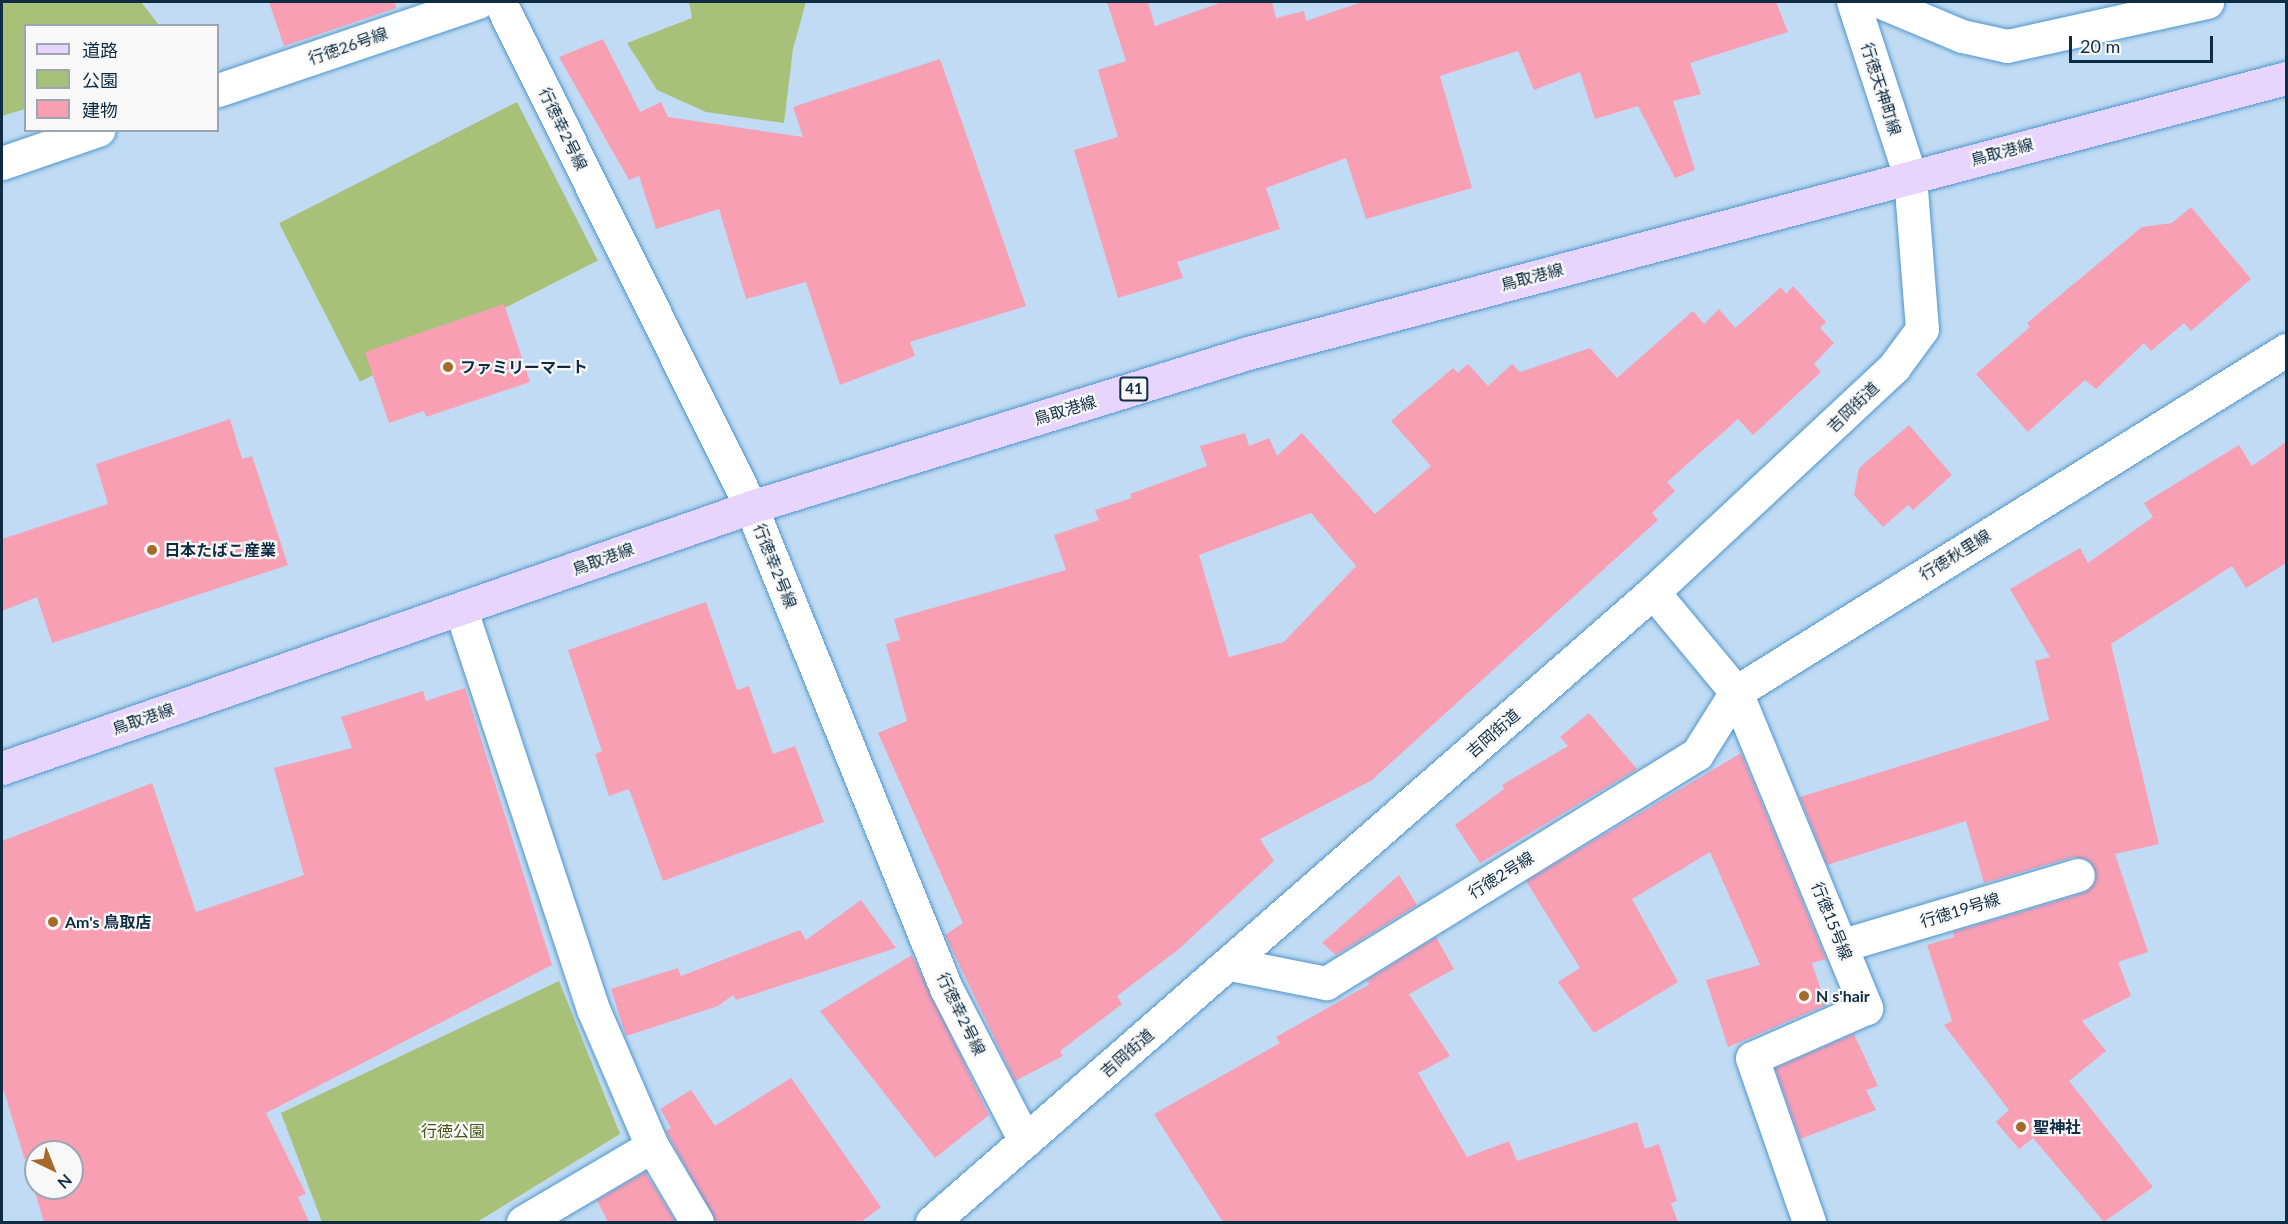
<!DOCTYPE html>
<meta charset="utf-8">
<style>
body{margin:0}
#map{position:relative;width:2288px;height:1224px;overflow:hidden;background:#c0dbf3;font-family:Lato,"Noto Sans JP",sans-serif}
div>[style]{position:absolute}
.green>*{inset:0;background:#a8c179;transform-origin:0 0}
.building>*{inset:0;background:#f99fb4}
.roads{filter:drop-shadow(0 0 2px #5096cc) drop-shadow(0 0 2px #5096cc)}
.street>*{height:33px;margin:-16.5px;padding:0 16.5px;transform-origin:16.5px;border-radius:16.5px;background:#fff}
.secondary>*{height:33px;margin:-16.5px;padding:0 16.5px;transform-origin:16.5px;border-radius:16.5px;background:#fff}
.primary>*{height:33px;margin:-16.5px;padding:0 16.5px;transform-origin:16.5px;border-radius:16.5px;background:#e7d5fe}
.dots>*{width:16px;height:16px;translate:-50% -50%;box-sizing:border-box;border:3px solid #f8f8f8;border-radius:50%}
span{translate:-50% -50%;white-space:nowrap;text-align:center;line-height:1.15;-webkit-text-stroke:4.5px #f8f8f8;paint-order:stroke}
.shield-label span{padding:2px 4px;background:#f8f8f8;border:2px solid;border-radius:4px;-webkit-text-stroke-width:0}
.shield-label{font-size:15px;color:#0f2c43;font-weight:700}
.street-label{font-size:16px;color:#0f2c43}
.poi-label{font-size:16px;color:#0f2c43;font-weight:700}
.left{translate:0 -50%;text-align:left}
.park-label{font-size:16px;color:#455916}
.frame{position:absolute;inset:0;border:3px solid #0f2c43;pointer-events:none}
.legend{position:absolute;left:24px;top:24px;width:195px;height:108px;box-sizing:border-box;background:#f8f8f8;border:2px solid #9ba6b0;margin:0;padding:8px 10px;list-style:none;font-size:18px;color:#0f2c43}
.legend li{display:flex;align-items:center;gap:12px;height:30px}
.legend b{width:30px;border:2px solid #9ba6b0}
.north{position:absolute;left:24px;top:1140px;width:60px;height:60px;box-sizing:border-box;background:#f8f8f8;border:2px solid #9ba6b0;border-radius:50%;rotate:137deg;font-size:16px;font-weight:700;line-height:24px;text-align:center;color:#0f2c43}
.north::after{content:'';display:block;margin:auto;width:21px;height:27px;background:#a46a2a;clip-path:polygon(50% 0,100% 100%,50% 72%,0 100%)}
.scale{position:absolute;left:2069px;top:36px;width:144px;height:27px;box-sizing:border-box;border:3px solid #0f2c43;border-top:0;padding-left:8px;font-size:18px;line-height:21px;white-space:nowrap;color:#0f2c43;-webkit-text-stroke:4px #f8f8f8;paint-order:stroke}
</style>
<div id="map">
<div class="green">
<i style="clip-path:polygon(2px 2px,141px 2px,159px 25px,26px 26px,25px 109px,2px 116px)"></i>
<i style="clip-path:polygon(689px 2px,806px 2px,793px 49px,784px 123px,706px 112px,657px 90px,627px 43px,692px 18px)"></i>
<i style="left:517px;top:102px;width:178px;height:267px;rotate:63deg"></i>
<i style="clip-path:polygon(559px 981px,620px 1134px,477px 1222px,322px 1222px,281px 1113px)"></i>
</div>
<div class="building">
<i style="clip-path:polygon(269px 2px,395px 2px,396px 8px,284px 46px)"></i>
<i style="clip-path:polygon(1107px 2px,1148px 2px,1155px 26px,1222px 2px,1272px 2px,1276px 18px,1304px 11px,1306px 21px,1362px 2px,1776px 2px,1788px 32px,1690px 63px,1701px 94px,1673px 101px,1695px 170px,1675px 178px,1638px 106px,1595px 119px,1580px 72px,1534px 90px,1518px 51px,1440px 76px,1472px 188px,1366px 219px,1346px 158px,1266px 188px,1280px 229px,1177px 262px,1183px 278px,1118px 298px,1074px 150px,1118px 137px,1098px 70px,1126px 61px)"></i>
<i style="clip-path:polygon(603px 39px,640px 112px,661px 102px,668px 117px,803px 137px,793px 107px,940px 59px,1026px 306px,910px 342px,915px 356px,840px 385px,806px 282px,746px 299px,719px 209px,656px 229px,639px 176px,629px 180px,559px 57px)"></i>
<i style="clip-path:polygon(2191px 207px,2251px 279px,2191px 331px,2184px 323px,2151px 351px,2144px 343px,2096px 389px,2085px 380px,2028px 432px,1976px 374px,2030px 327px,2027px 323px,2142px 227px,2172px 223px)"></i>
<i style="clip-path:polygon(evenodd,1793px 286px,1826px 322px,1820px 328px,1834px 343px,1814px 364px,1821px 372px,1753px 435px,1738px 419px,1667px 482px,1675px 491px,1652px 513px,1658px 520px,1372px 780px,1260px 839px,1274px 861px,1179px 949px,1117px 996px,1122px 1004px,1060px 1051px,1063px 1056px,1015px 1081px,945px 935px,963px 923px,878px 733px,907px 721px,886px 644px,900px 640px,894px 619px,1066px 570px,1054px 535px,1099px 520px,1095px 510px,1132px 498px,1130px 494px,1207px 466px,1200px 446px,1245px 433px,1249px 446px,1269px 438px,1277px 456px,1302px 433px,1375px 514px,1431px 466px,1391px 421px,1453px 368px,1458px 373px,1468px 364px,1488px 386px,1512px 364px,1520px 372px,1590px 348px,1617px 378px,1693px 311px,1704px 324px,1719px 309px,1735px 328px,1781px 287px,1786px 294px,1793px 286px,1311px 513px,1356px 566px,1284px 642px,1229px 657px,1199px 555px,1311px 513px)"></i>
<i style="clip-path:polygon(504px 304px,530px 382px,426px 417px,424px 411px,389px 423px,365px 352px)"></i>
<i style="clip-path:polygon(230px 419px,242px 459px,252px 456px,288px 565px,52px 643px,37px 597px,2px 611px,2px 539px,108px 504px,96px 464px)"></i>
<i style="clip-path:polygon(1909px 425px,1952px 475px,1913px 510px,1908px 505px,1883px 527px,1854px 495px,1859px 468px)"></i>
<i style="clip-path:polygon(2286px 442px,2286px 563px,2246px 588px,2232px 566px,2111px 644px,2159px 844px,2115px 854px,2148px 952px,2118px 962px,2131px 996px,2082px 1021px,2106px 1051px,2069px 1081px,2153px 1187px,2104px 1222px,2033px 1138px,2019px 1149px,1996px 1122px,2009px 1110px,1944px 1025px,1952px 1021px,1927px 945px,1954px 937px,1953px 932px,2084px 893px,2096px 880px,2091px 862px,2073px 857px,1984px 883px,1966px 821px,1827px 865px,1800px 797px,2049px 720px,2035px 661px,2050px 657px,2010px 589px,2080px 548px,2088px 563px,2153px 517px,2144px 503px,2239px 445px,2252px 466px)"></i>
<i style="clip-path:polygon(706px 602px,737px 690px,749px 686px,773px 754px,795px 746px,824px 822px,663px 881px,629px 789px,609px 796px,595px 754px,602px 751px,568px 650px)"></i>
<i style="clip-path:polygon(evenodd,465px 688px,552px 965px,266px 1113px,306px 1194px,298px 1197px,309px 1222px,44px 1222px,2px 1085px,2px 841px,152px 783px,196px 912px,304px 875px,274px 768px,352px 748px,341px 717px,423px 691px,426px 701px,465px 688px,36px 1152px,72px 1152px,72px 1188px,36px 1188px,36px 1152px)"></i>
<i style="clip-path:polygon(1589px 713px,1637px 769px,1480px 863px,1455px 825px,1504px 789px,1502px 785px,1568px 746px,1560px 737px)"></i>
<i style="clip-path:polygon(1741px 753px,1826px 959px,1812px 963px,1826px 1005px,1728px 1047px,1706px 980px,1760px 965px,1710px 852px,1632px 899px,1678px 982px,1594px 1033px,1558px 982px,1580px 968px,1526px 881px)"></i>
<i style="clip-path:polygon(1399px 875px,1417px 905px,1336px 955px,1322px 943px)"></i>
<i style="clip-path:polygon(861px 900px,896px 948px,736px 1000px,733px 995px,718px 1006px,626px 1036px,611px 989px,678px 968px,681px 976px,800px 930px,806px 940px)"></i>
<i style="clip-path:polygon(1436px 937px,1454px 969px,1409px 994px,1450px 1056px,1418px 1073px,1467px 1157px,1509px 1141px,1517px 1161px,1637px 1122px,1645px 1149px,1659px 1144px,1677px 1201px,1671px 1203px,1678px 1222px,1223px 1222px,1154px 1114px,1280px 1043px,1276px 1037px,1370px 984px,1366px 981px)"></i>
<i style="clip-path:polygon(912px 955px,989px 1115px,935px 1158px,820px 1011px)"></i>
<i style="clip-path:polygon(1854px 1034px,1878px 1086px,1866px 1090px,1876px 1110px,1800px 1139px,1775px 1068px)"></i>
<i style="clip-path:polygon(791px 1078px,881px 1207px,861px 1222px,716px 1222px,669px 1137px,666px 1131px,671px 1128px,660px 1109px,691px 1090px,715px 1126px)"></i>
<i style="clip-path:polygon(645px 1172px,676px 1222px,608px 1222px,597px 1200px)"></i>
</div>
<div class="roads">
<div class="street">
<i style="left:500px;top:2px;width:564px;rotate:63.57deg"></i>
<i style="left:751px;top:507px;width:519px;rotate:67.93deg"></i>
<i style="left:946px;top:988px;width:172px;rotate:62.7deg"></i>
<i style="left:1881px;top:2px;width:88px;rotate:22.8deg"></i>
<i style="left:1962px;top:36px;width:46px;rotate:12.5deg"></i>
<i style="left:2007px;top:46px;width:205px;rotate:-12.4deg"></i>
<i style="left:218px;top:90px;width:274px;rotate:-18.7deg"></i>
<i style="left:2px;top:163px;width:102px;rotate:-19deg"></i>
<i style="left:1653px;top:592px;width:130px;rotate:50.3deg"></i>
<i style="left:1736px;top:692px;width:648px;rotate:-31.87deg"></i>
<i style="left:461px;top:610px;width:420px;rotate:71.7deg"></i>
<i style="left:593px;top:1009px;width:149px;rotate:66.7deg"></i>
<i style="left:652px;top:1146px;width:88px;rotate:59.4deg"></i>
<i style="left:1736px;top:692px;width:342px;rotate:67.6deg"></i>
<i style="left:1866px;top:1008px;width:124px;rotate:156.3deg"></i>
<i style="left:1752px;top:1058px;width:174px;rotate:70.8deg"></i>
<i style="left:1843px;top:945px;width:245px;rotate:-16.6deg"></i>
<i style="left:1230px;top:964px;width:98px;rotate:11.2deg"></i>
<i style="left:1326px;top:983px;width:436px;rotate:-31.7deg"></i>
<i style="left:1697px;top:754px;width:73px;rotate:-57.8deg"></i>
<i style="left:523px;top:1222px;width:150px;rotate:-30.5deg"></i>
</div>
<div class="secondary">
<i style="left:932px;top:1222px;width:957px;rotate:-41.15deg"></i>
<i style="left:1653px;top:592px;width:330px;rotate:-43deg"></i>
<i style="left:1894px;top:367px;width:47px;rotate:-53.6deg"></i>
<i style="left:1922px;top:329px;width:153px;rotate:-94.5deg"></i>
<i style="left:1910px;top:176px;width:183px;rotate:-108.1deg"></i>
</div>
<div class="primary">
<i style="left:2px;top:768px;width:793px;rotate:-19.21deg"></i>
<i style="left:751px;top:507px;width:520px;rotate:-17.22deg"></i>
<i style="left:1248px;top:353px;width:1074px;rotate:-14.84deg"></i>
</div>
</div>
<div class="dots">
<i style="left:448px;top:367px;background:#a46a2a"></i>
<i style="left:152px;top:550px;background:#a46a2a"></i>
<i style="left:53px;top:922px;background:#a46a2a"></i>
<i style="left:1804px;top:996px;background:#a46a2a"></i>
<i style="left:2021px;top:1127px;background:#a46a2a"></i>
</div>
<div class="shield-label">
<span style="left:1134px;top:389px">41</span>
</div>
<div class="street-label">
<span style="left:348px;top:46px;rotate:-19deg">行徳26号線</span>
<span style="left:1881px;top:89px;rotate:72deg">行徳天神町線</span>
<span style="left:563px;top:129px;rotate:64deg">行徳幸2号線</span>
<span style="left:2002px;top:152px;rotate:-15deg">鳥取港線</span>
<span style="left:1532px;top:277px;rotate:-15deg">鳥取港線</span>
<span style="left:1853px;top:407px;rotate:-44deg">吉岡街道</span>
<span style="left:1065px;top:410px;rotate:-17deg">鳥取港線</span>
<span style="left:1955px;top:555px;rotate:-32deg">行徳秋里線</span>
<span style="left:603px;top:559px;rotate:-20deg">鳥取港線</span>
<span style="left:775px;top:566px;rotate:68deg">行徳幸2号線</span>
<span style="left:143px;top:719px;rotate:-19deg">鳥取港線</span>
<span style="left:1493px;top:733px;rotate:-41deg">吉岡街道</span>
<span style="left:1501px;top:875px;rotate:-32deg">行徳2号線</span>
<span style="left:1960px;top:910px;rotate:-17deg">行徳19号線</span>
<span style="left:1832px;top:921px;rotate:68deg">行徳15号線</span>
<span style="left:961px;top:1014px;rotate:64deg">行徳幸2号線</span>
<span style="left:1127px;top:1053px;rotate:-41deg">吉岡街道</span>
</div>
<div class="poi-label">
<span class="left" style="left:460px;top:367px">ファミリーマート</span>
<span class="left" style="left:164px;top:550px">日本たばこ産業</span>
<span class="left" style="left:65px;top:922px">Am's 鳥取店</span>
<span class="left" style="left:1816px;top:996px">N s'hair</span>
<span class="left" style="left:2033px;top:1127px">聖神社</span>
</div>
<div class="park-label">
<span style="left:453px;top:1131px">行徳公園</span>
</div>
<div class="frame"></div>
<ul class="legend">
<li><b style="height:8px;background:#e7d5fe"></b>道路</li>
<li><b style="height:16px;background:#a8c179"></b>公園</li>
<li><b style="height:16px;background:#f99fb4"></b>建物</li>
</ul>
<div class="north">N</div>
<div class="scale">20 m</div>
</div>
